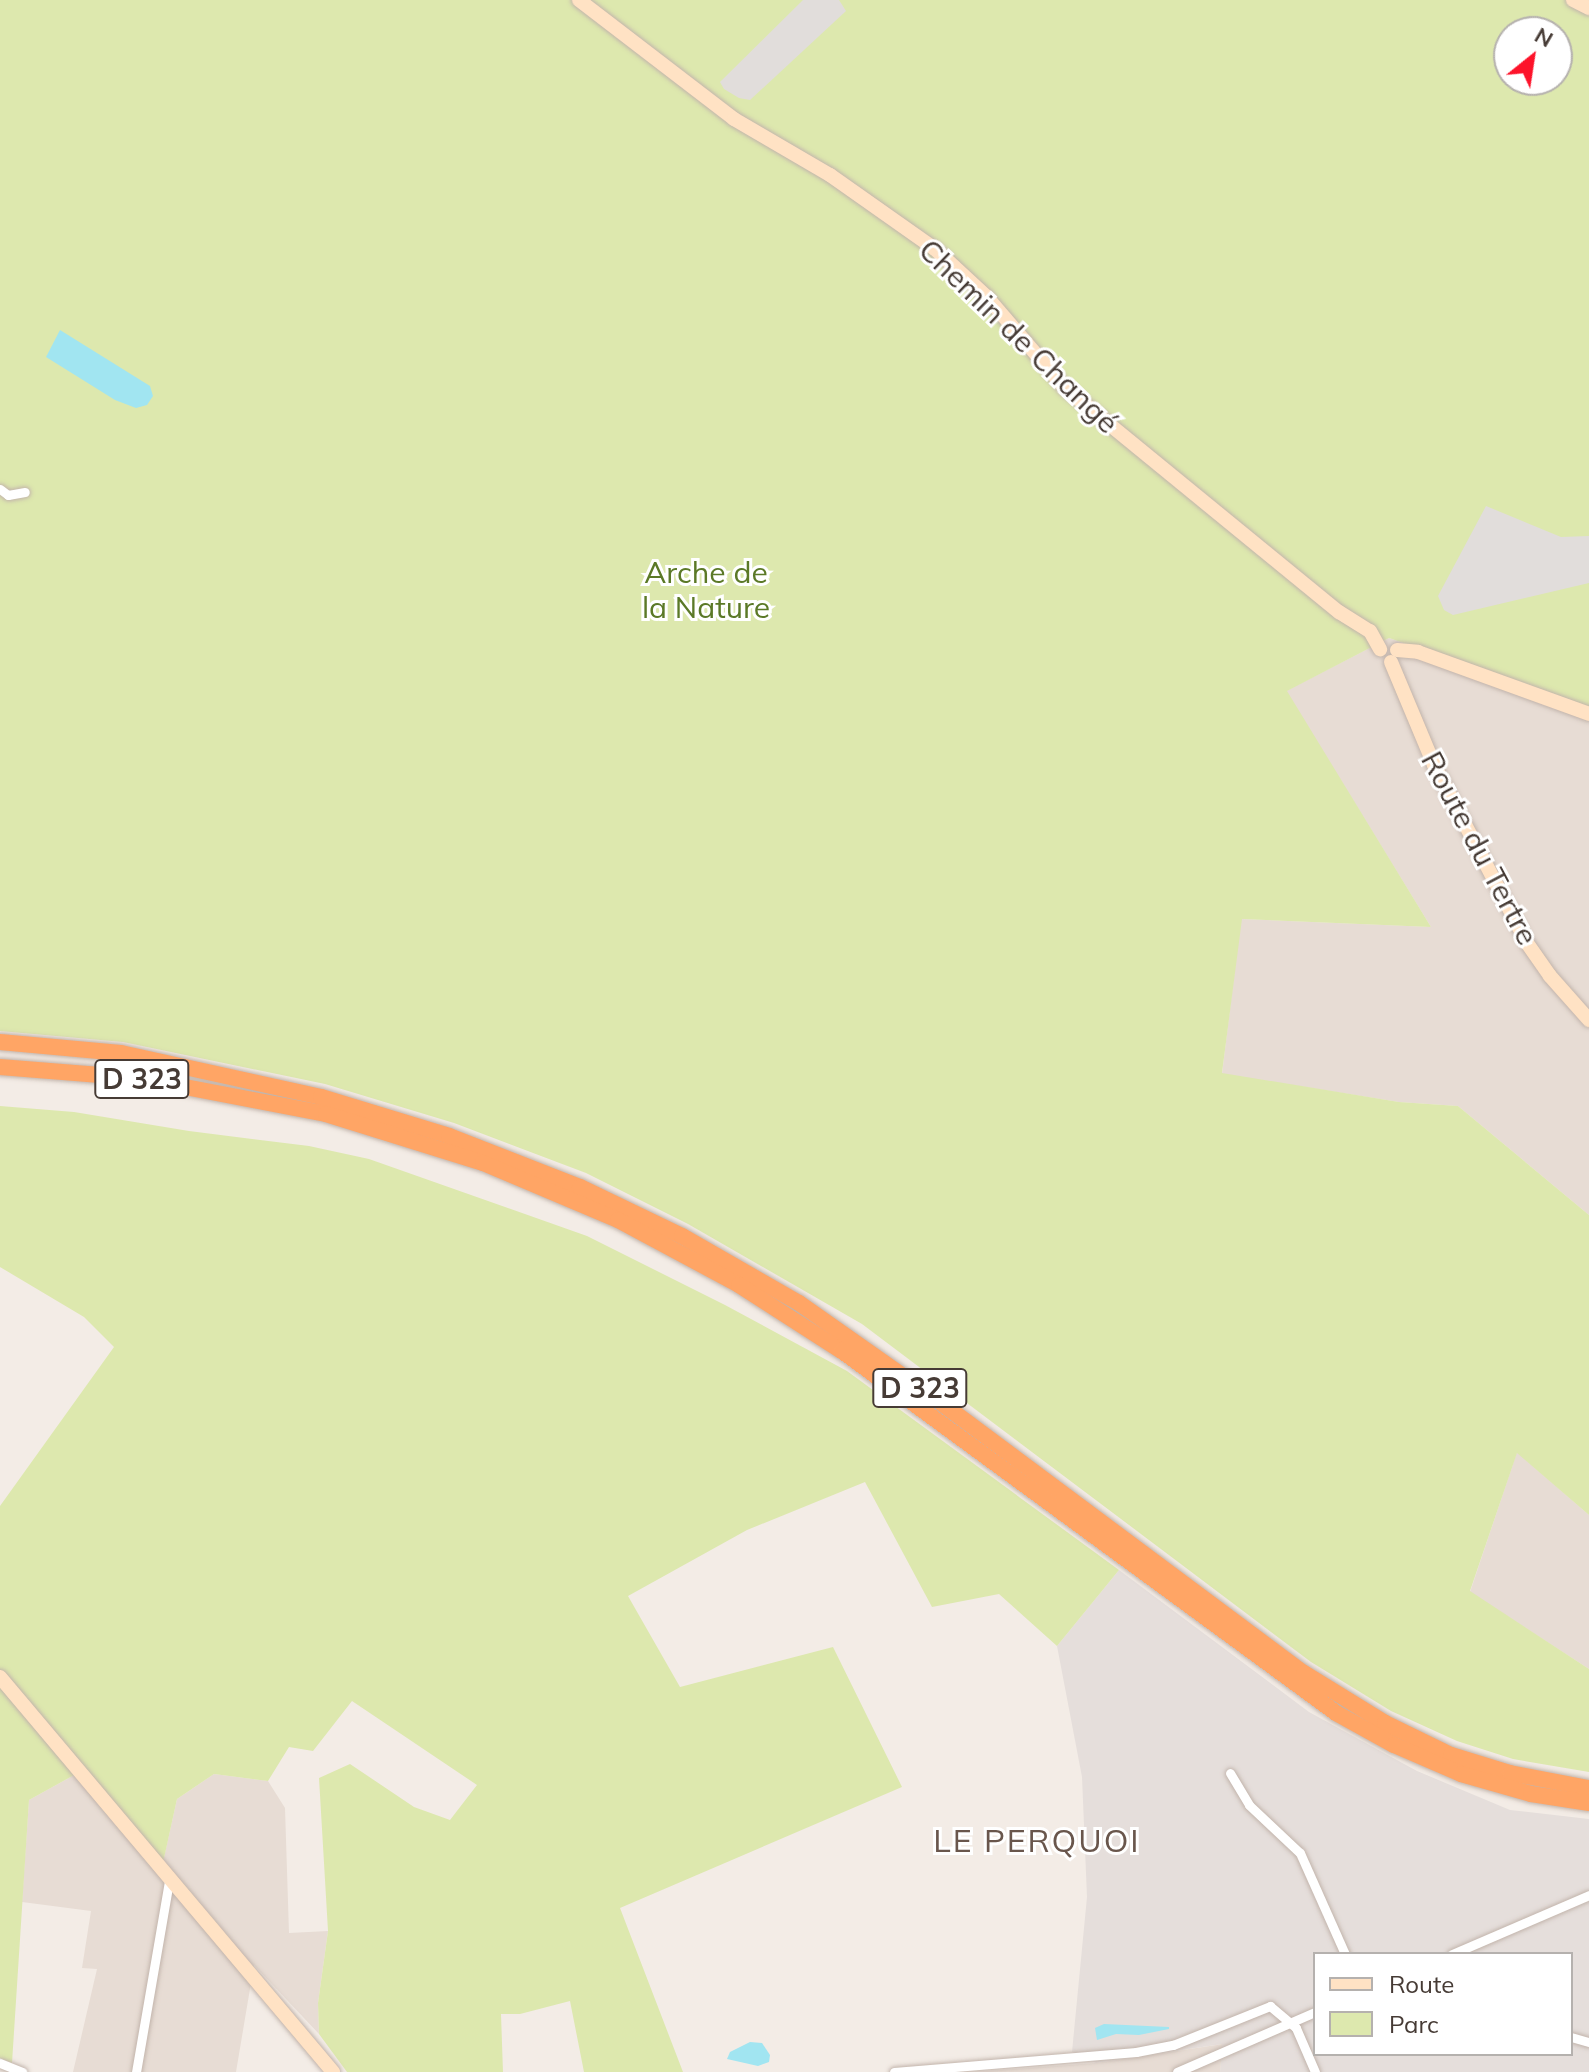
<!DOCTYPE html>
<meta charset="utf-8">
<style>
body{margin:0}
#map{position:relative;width:1589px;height:2072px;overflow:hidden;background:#f3ece6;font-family:Mulish,sans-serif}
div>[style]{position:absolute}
.residential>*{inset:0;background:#e7dcd4}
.industrial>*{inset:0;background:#e5dedb}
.green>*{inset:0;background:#dde8ae}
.parking>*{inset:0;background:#e1dddb}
.water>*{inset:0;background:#a1e5f1}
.roads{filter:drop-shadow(0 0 2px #c2b4ab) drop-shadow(0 0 2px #c2b4ab)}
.street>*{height:9px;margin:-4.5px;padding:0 4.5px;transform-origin:4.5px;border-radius:4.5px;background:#fff}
.secondary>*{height:14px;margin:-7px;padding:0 7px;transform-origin:7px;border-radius:7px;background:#ffe2c4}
.highway>*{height:16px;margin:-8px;padding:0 8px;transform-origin:8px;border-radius:8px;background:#ffa565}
span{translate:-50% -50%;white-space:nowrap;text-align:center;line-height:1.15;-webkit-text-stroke:6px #fff;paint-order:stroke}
.shield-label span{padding:2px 6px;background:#fff;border:2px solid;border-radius:6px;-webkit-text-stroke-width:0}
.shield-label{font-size:28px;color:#463b35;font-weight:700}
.street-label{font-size:30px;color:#463b35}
.park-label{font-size:30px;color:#5b7927}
.neighbourhood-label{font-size:32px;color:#69564c;letter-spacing:2px}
.legend{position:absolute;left:1313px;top:1952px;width:260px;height:104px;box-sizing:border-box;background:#fff;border:2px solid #b5b1ae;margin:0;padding:10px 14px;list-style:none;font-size:24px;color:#463b35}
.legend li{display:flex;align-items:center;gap:16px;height:40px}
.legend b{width:40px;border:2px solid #b5b1ae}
.north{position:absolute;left:1493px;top:16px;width:80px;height:80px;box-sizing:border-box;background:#fff;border:2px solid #b5b1ae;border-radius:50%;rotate:30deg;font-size:22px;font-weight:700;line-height:32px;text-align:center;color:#463b35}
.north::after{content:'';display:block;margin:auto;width:28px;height:36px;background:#fd132a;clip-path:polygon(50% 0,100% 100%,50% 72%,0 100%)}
</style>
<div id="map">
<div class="residential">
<i style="clip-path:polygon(1389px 638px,1589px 707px,1589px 1215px,1458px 1106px,1399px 1102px,1222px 1074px,1241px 919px,1431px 927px,1286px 691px)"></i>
<i style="clip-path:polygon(1517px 1452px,1589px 1515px,1589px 1669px,1470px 1592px)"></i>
<i style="clip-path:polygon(76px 1774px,161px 1871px,177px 1799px,214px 1774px,268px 1781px,285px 1808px,289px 1933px,328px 1931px,318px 2003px,319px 2034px,254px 1965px,236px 2072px,73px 2072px,97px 1969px,82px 1968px,91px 1911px,22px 1902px,29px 1800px)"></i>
<i style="clip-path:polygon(1223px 2044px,1220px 2072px,974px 2072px,1096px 2063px)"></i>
</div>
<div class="industrial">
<i style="clip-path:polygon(evenodd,1119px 1570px,1309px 1712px,1417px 1771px,1510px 1810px,1589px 1819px,1589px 2072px,1220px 2072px,1222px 2044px,1096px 2063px,1072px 2052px,1087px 1897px,1082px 1777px,1057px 1646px,1119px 1570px,1315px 1954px,1571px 1954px,1571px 2054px,1315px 2054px,1315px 1954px)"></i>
</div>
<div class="green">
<i style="clip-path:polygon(evenodd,0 0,1589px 0,1589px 707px,1389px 638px,1287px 691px,1431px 927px,1242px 919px,1222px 1073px,1399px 1102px,1458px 1106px,1589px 1215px,1589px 1515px,1517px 1453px,1470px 1591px,1589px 1669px,1589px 1772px,1513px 1759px,1457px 1741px,1391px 1711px,1311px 1662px,862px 1324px,688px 1224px,586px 1173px,454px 1123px,325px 1084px,123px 1042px,0 1031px,0 0,1509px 32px,1557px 32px,1557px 80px,1509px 80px,1509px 32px)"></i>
<i style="clip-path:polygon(0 1106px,74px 1112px,189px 1131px,309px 1146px,369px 1159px,587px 1236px,725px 1305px,847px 1371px,1119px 1570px,1057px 1646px,999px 1594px,932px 1607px,865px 1482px,747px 1530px,628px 1596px,680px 1687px,833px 1647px,902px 1787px,620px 1908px,683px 2072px,584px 2072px,570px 2001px,520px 2014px,501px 2014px,503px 2072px,347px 2072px,319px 2034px,318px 2003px,328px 1931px,319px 1778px,350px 1764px,414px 1807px,450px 1820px,477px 1785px,352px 1701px,313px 1751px,289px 1747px,268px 1781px,214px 1774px,177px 1799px,161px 1872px,76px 1774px,29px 1800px,12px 2063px,0 2058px,0 1506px,114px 1347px,84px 1317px,0 1267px)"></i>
</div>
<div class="parking">
<i style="clip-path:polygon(803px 0,839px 0,846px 11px,750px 100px,739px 98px,724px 89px,720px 82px)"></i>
<i style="clip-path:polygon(1486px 506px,1561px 537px,1589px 536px,1589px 583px,1453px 615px,1444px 610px,1438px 596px)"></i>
</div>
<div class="water">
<i style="clip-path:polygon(60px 330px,150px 386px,153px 396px,147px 405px,136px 408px,115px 400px,46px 357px)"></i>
<i style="clip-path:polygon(1104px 2024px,1169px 2027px,1169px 2029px,1139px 2035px,1116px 2034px,1097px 2040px,1095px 2028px)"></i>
<i style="clip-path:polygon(750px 2042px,762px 2043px,770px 2055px,769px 2062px,758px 2066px,727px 2059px,730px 2052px)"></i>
</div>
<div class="roads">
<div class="street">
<i style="left:0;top:489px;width:10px;rotate:37deg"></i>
<i style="left:8px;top:495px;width:17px;rotate:-10deg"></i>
<i style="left:1230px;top:1773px;width:37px;rotate:59deg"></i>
<i style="left:1249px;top:1805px;width:70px;rotate:43.3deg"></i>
<i style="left:1300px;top:1853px;width:111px;rotate:66deg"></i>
<i style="left:1452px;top:1954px;width:149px;rotate:-23.3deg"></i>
<i style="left:1571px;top:2037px;width:19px;rotate:16deg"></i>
<i style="left:0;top:2063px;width:24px;rotate:22deg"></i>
<i style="left:136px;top:2072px;width:199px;rotate:-80.2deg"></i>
<i style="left:894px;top:2072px;width:243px;rotate:-4.7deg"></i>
<i style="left:1136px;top:2052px;width:38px;rotate:-11deg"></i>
<i style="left:1173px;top:2045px;width:105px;rotate:-21.9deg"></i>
<i style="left:1270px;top:2006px;width:34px;rotate:40deg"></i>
<i style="left:1296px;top:2028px;width:48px;rotate:66.6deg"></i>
<i style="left:1177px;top:2072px;width:150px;rotate:-23.5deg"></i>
</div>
<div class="secondary">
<i style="left:579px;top:0;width:195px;rotate:37.5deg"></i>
<i style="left:734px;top:119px;width:111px;rotate:30.3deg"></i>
<i style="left:830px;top:175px;width:128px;rotate:35.2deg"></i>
<i style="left:935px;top:249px;width:71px;rotate:42.7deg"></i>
<i style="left:987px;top:297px;width:120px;rotate:49.4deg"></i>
<i style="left:1065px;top:388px;width:354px;rotate:39.3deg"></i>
<i style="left:1339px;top:612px;width:36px;rotate:32deg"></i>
<i style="left:1370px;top:631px;width:21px;rotate:61deg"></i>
<i style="left:1573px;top:0;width:18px;rotate:27deg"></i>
<i style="left:1397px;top:650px;width:21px;rotate:5deg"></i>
<i style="left:1418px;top:652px;width:182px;rotate:19.9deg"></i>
<i style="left:1391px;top:662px;width:112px;rotate:67.3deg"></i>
<i style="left:1434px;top:765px;width:201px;rotate:62.4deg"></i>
<i style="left:1527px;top:943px;width:40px;rotate:55.1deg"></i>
<i style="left:1550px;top:976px;width:59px;rotate:48.4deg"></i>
<i style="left:0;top:1677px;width:517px;rotate:49.87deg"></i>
</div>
<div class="highway">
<i style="left:0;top:1042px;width:121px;rotate:5.2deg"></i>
<i style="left:121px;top:1053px;width:205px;rotate:12.4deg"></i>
<i style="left:321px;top:1097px;width:134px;rotate:16.9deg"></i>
<i style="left:449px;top:1136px;width:141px;rotate:21.3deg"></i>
<i style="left:580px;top:1187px;width:113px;rotate:25.7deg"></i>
<i style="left:682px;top:1236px;width:135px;rotate:29.8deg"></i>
<i style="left:799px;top:1303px;width:177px;rotate:35.1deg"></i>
<i style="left:944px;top:1405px;width:449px;rotate:36.7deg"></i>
<i style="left:1304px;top:1673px;width:95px;rotate:31.7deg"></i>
<i style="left:1385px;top:1723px;width:73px;rotate:25.9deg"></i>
<i style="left:1451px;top:1755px;width:62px;rotate:17deg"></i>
<i style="left:1510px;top:1773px;width:80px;rotate:10.8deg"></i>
<i style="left:0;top:1067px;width:138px;rotate:4.6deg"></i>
<i style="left:138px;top:1078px;width:191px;rotate:10.8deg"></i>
<i style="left:326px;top:1114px;width:164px;rotate:17.3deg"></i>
<i style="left:483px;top:1163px;width:147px;rotate:22.9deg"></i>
<i style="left:618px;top:1220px;width:137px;rotate:28.2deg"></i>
<i style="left:739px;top:1285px;width:122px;rotate:32.7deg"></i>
<i style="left:842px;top:1351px;width:612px;rotate:36.23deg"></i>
<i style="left:1336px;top:1713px;width:66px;rotate:28.9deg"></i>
<i style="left:1394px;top:1745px;width:73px;rotate:23.4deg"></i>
<i style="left:1461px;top:1774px;width:73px;rotate:15.9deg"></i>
<i style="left:1531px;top:1794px;width:59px;rotate:8.8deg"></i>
</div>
</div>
<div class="shield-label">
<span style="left:142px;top:1079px">D 323</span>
<span style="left:920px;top:1388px">D 323</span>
</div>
<div class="street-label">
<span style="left:1019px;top:336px;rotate:44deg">Chemin de Changé</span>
<span style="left:1480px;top:848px;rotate:62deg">Route du Tertre</span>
</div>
<div class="park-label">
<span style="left:706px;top:589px">Arche de<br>la Nature</span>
</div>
<div class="neighbourhood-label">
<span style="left:1037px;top:1840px">LE PERQUOI</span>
</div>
<ul class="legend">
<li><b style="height:10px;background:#ffe2c4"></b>Route</li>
<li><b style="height:22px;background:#dde8ae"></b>Parc</li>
</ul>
<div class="north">N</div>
</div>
